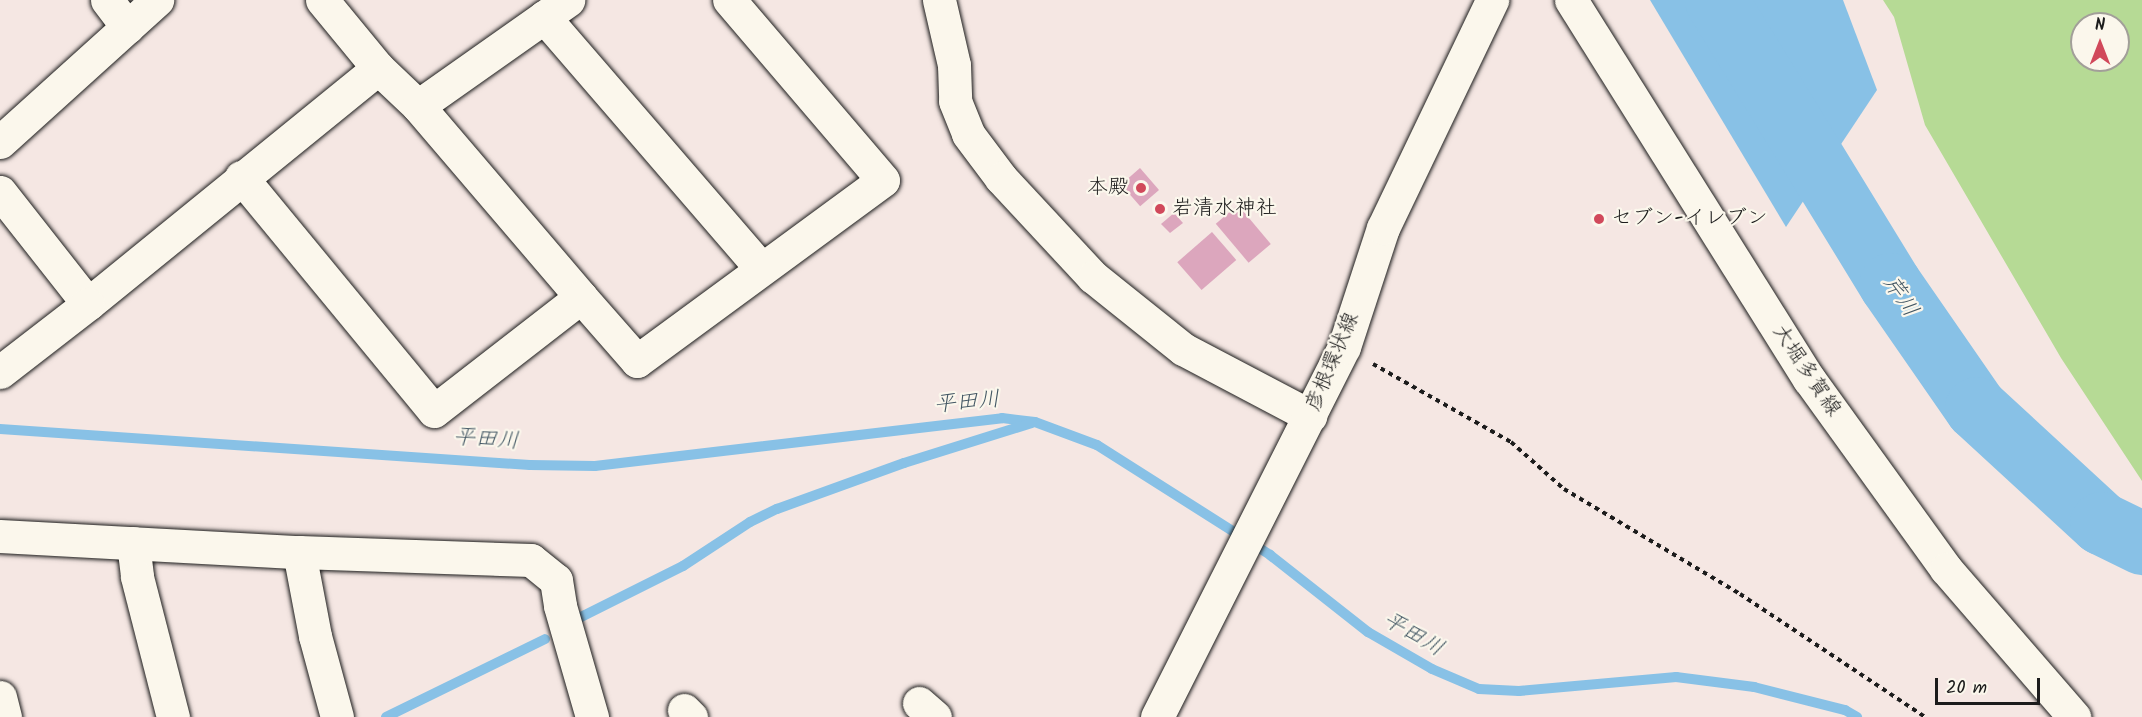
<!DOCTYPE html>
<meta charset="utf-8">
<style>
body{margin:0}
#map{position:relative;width:2142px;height:717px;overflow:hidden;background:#f5e7e3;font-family:Kalam,"Klee One",sans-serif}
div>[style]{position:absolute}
.green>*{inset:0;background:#b6da95}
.water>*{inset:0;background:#88c1e6}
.stream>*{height:10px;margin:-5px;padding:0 5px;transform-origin:5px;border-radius:5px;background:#88c1e6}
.river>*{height:63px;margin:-31.5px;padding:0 31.5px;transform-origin:31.5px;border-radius:31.5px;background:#88c1e6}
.building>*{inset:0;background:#dca6bd;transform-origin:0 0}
.path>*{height:4px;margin-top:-2px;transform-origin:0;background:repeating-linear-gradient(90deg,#1c1c1c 0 4.5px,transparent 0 9px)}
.roads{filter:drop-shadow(0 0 2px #1c1c1c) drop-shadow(0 0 2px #1c1c1c)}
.minor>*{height:33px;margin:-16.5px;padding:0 16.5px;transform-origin:16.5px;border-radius:16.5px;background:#fbf7ec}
.major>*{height:33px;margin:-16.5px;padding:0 16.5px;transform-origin:16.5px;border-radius:16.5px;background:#fbf7ec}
.dots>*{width:16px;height:16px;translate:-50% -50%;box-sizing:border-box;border:3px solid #fbf7ec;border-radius:50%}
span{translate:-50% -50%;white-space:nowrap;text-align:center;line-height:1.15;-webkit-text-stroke:4.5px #fbf7ec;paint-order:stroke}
.poi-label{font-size:21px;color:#1c1c1c}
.right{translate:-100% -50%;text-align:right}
.left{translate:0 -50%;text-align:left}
.street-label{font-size:21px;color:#1c1c1c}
.water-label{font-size:22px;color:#425663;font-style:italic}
.north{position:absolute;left:2070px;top:12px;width:60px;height:60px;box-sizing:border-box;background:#fbf7ec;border:2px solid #a29f99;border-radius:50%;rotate:0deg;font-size:16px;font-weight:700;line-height:24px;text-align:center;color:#1c1c1c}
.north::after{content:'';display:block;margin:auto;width:21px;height:27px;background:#d1495b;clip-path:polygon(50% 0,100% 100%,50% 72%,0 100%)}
.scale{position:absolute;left:1935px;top:678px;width:105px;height:27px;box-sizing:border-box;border:3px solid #1c1c1c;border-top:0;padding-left:8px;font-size:18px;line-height:21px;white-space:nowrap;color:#1c1c1c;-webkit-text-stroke:4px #fbf7ec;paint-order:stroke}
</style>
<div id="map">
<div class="green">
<i style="clip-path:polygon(evenodd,1883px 0,2142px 0,2142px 481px,2061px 358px,1925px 125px,1894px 17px,1883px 0,2082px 24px,2118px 24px,2118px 60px,2082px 60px,2082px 24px)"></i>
</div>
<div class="water">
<i style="clip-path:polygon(1650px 0,1843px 0,1877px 90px,1786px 227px)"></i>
</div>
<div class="stream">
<i style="left:0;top:429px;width:531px;rotate:3.89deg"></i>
<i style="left:530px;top:465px;width:65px;rotate:0.9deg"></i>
<i style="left:595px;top:466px;width:410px;rotate:-6.7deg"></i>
<i style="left:1002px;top:418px;width:33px;rotate:7deg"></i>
<i style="left:1035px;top:422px;width:66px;rotate:20.4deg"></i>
<i style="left:1097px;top:445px;width:205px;rotate:32.4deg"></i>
<i style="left:1270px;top:555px;width:125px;rotate:38.2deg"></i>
<i style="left:1368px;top:632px;width:74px;rotate:30deg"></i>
<i style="left:1432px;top:669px;width:51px;rotate:23.1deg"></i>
<i style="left:1479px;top:689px;width:40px;rotate:2.9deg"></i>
<i style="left:1519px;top:691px;width:158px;rotate:-5.1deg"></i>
<i style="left:1676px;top:677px;width:79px;rotate:7.3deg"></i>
<i style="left:1754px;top:687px;width:94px;rotate:14.2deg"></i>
<i style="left:1845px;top:710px;width:14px;rotate:30deg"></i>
<i style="left:581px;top:617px;width:114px;rotate:-26.6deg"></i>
<i style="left:683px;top:566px;width:80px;rotate:-33.3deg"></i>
<i style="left:750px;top:522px;width:30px;rotate:-26deg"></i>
<i style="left:777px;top:509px;width:135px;rotate:-19.9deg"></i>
<i style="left:904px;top:463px;width:134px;rotate:-17.4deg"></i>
<i style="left:386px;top:717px;width:177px;rotate:-26.1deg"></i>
</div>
<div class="river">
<i style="left:1716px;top:0;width:333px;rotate:58.5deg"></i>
<i style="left:1890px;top:284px;width:151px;rotate:55.3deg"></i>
<i style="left:1976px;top:408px;width:170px;rotate:42.6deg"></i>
<i style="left:2101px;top:523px;width:46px;rotate:26deg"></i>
</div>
<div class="building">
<i style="left:1140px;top:168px;width:29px;height:25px;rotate:49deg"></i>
<i style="left:1238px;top:205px;width:51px;height:29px;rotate:50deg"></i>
<i style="clip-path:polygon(1174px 213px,1183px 223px,1170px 233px,1161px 224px)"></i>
<i style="left:1212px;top:232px;width:37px;height:46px;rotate:49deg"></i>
</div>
<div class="path">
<i style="left:1373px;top:364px;width:159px;rotate:29.5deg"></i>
<i style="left:1511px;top:442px;width:71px;rotate:41.6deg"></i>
<i style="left:1564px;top:489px;width:205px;rotate:30.8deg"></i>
<i style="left:1740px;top:594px;width:222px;rotate:33.6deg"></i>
</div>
<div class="roads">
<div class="minor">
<i style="left:107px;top:0;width:34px;rotate:53deg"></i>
<i style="left:322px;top:0;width:88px;rotate:50.5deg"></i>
<i style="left:378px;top:68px;width:55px;rotate:43.5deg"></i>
<i style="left:418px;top:106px;width:184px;rotate:-35.2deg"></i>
<i style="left:939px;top:0;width:67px;rotate:77deg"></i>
<i style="left:954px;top:65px;width:36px;rotate:88deg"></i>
<i style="left:955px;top:101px;width:35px;rotate:68deg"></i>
<i style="left:968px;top:134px;width:55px;rotate:53.1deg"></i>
<i style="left:1001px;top:178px;width:135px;rotate:47.1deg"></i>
<i style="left:1093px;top:277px;width:115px;rotate:38.7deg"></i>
<i style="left:1183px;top:349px;width:144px;rotate:27.8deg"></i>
<i style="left:544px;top:17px;width:332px;rotate:49.2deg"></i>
<i style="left:418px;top:106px;width:251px;rotate:49.5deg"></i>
<i style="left:0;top:142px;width:212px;rotate:-42.1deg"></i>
<i style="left:241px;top:177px;width:303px;rotate:50.5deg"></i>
<i style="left:434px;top:411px;width:186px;rotate:-37.8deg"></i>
<i style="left:581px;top:297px;width:85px;rotate:48.8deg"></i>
<i style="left:637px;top:361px;width:305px;rotate:-36.3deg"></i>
<i style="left:883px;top:180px;width:237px;rotate:-130.5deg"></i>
<i style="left:0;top:192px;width:142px;rotate:51.8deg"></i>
<i style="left:88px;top:304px;width:374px;rotate:-39.1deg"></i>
<i style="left:0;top:372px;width:111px;rotate:-37.7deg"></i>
<i style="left:0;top:536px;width:299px;rotate:3.1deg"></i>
<i style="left:299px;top:552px;width:232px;rotate:2deg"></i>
<i style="left:531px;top:560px;width:32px;rotate:39deg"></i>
<i style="left:556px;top:580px;width:26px;rotate:81deg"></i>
<i style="left:560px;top:606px;width:116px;rotate:73.9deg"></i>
<i style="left:133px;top:543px;width:34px;rotate:83deg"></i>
<i style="left:137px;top:577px;width:145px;rotate:75.6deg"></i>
<i style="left:299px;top:552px;width:86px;rotate:79.2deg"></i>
<i style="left:315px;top:636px;width:84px;rotate:74.8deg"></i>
<i style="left:0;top:697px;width:21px;rotate:76deg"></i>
<i style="left:919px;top:703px;width:21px;rotate:41deg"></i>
<i style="left:684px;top:710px;width:10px;rotate:45deg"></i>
</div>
<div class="major">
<i style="left:1571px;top:0;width:448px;rotate:57.9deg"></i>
<i style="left:1809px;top:379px;width:234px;rotate:54.2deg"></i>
<i style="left:1946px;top:569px;width:196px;rotate:49.1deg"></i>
<i style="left:1157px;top:717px;width:415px;rotate:-63.2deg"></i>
<i style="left:1344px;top:347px;width:125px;rotate:-71.9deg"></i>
<i style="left:1383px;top:228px;width:253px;rotate:-64.4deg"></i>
</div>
</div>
<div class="dots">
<i style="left:1141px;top:188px;background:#d1495b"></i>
<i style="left:1160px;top:209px;background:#d1495b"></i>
<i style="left:1599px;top:219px;background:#d1495b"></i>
</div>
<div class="poi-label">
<span class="right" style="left:1129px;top:188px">本殿</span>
<span class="left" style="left:1172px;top:209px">岩清水神社</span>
<span class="left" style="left:1611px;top:219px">セブン-イレブン</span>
</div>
<div class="street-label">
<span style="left:1333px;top:362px;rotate:-67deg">彦根環状線</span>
<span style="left:1806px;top:371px;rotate:56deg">大堀多賀線</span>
</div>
<div class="water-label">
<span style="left:1900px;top:297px;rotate:56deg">芹川</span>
<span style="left:967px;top:403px;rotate:-5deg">平田川</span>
<span style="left:486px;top:440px;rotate:4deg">平田川</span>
<span style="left:1413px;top:635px;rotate:30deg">平田川</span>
</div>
<div class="north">N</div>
<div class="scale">20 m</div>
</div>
